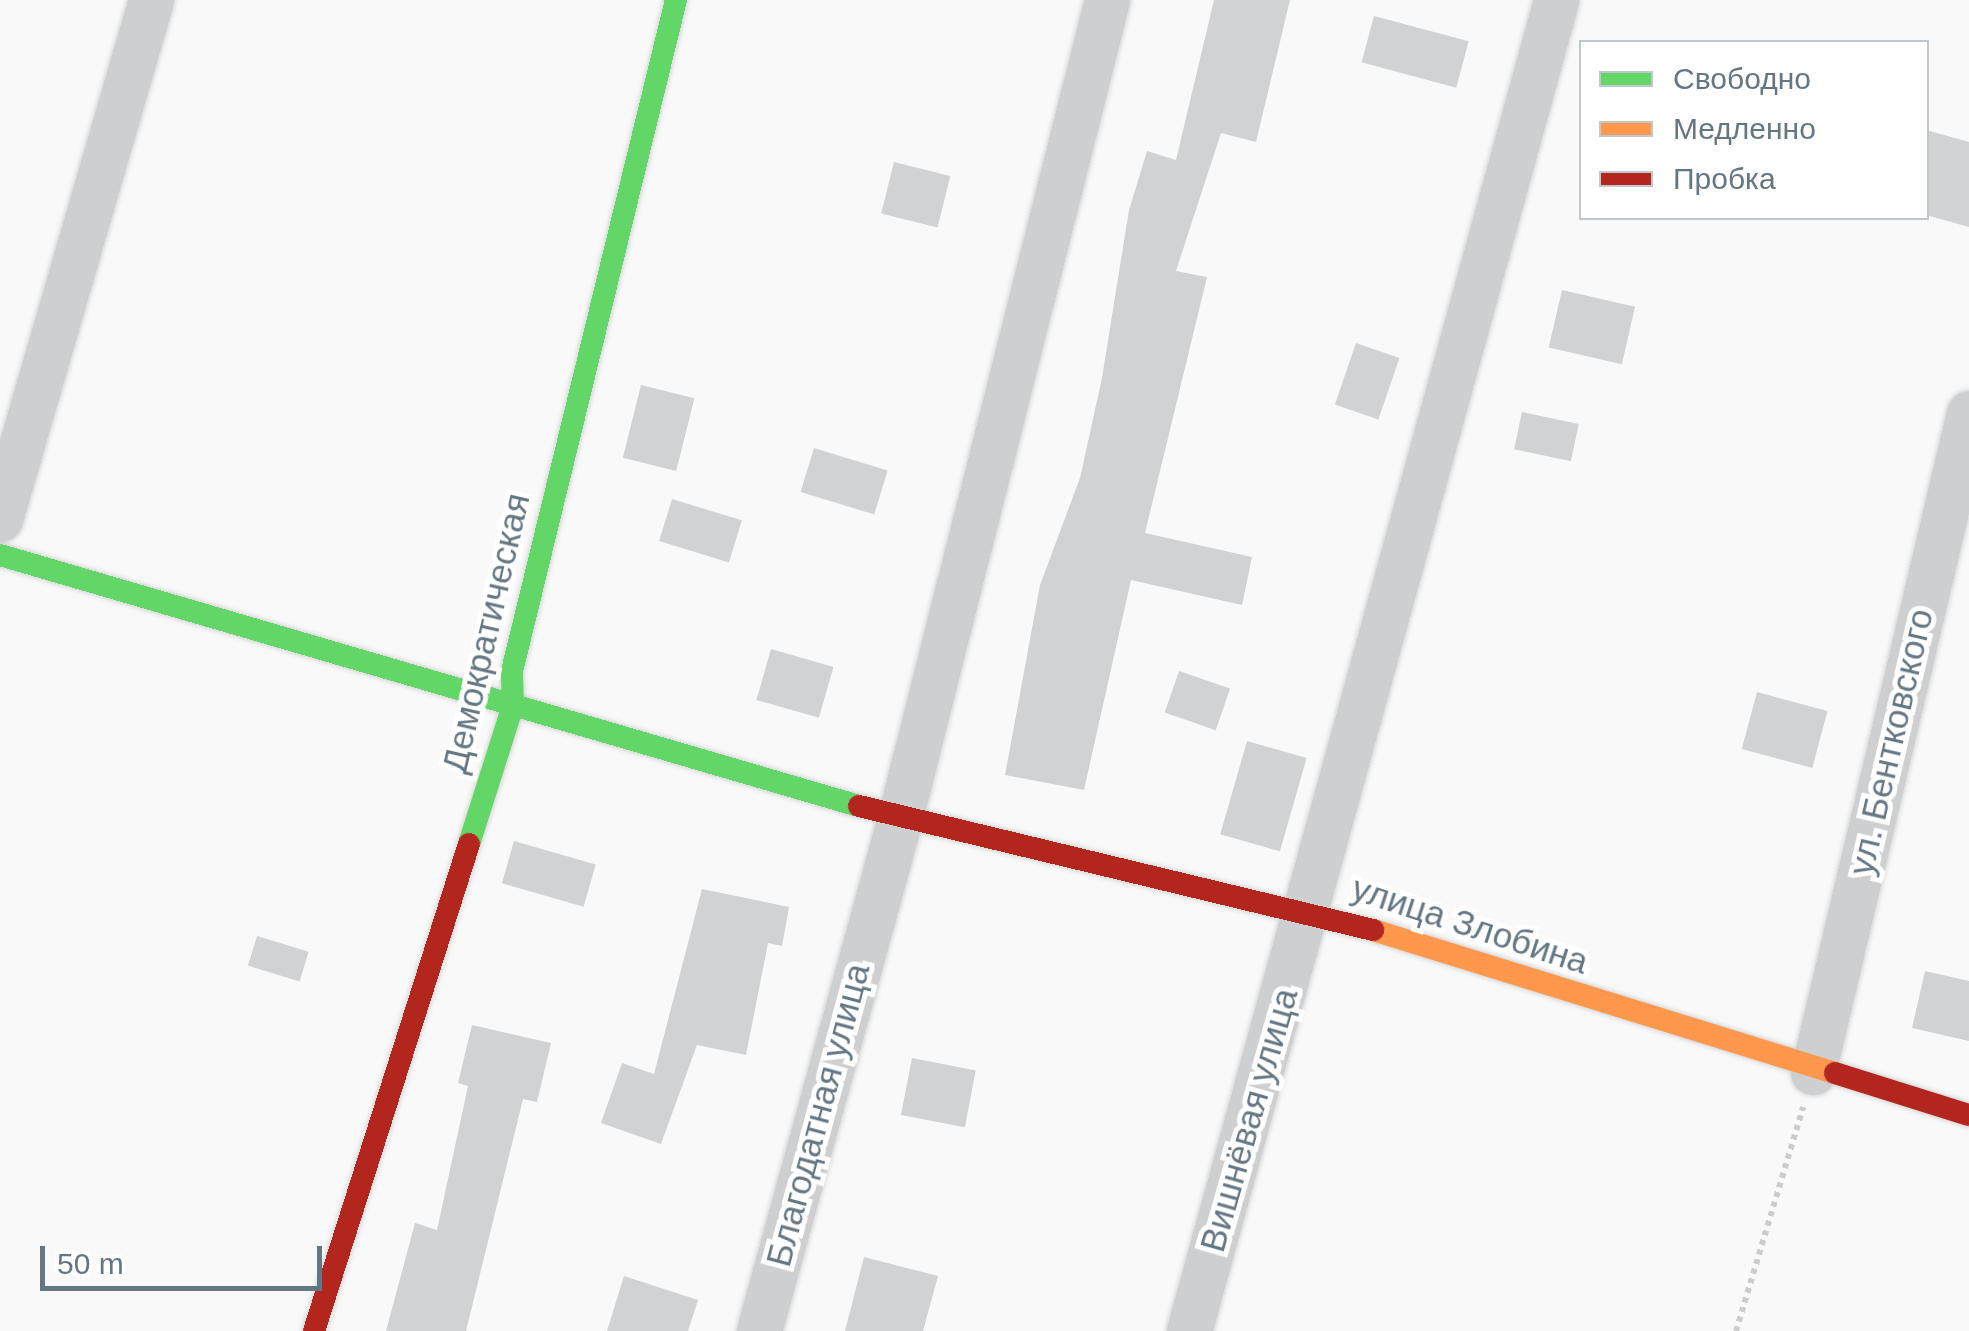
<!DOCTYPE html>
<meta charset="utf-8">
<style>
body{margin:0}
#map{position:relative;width:1969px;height:1331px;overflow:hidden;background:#f9f9f9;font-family:Helvetica,sans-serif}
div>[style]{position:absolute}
.building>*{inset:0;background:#d0d2d3;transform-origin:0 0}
.path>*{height:6px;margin-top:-3px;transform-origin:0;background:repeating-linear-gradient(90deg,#cbcccd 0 5px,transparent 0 10px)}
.roads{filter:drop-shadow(0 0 2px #d5d6d7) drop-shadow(0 0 2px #d5d6d7)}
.street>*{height:45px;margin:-22.5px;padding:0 22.5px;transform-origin:22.5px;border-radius:22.5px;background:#cecfd0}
.fast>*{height:22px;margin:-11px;padding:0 11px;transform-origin:11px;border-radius:11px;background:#63d668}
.slow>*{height:22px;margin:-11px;padding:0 11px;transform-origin:11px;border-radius:11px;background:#ff974d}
.jam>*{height:22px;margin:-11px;padding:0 11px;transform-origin:11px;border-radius:11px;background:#b3261e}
span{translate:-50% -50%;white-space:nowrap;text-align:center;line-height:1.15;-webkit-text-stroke:10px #fff;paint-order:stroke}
.street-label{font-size:35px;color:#657683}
.legend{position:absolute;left:1579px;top:40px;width:350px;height:180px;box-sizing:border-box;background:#fff;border:2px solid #c1c8cd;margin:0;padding:12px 18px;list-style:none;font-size:30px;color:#657683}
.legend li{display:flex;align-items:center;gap:20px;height:50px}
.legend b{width:50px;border:2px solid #c1c8cd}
.scale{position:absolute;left:40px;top:1246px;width:282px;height:45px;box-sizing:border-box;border:5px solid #657683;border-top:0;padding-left:12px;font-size:30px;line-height:35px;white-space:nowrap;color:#657683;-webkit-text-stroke:8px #fff;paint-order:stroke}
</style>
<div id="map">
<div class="building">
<i style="clip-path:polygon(1214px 0,1290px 0,1256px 142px,1221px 133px,1176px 271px,1207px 277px,1145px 533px,1252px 557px,1242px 605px,1131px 580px,1084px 790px,1005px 775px,1040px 585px,1080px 478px,1102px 378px,1129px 210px,1147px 151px,1176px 160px)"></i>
<i style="left:1374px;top:16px;width:98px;height:48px;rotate:15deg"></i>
<i style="clip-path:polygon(1926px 130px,1969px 142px,1969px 227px,1926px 215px)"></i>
<i style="left:894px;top:162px;width:58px;height:53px;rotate:14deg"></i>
<i style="left:1562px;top:290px;width:75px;height:59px;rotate:13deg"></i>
<i style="left:1356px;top:343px;width:46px;height:65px;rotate:19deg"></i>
<i style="left:641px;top:385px;width:55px;height:75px;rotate:14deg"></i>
<i style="left:1522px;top:412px;width:58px;height:38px;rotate:12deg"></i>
<i style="left:814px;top:448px;width:77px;height:46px;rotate:17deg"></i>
<i style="left:672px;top:499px;width:73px;height:44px;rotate:17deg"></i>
<i style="left:771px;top:649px;width:65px;height:53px;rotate:16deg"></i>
<i style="left:1179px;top:671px;width:54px;height:44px;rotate:19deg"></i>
<i style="left:1757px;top:692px;width:73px;height:59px;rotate:15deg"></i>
<i style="left:1247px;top:741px;width:62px;height:97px;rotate:16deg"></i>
<i style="left:514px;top:841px;width:85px;height:44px;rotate:16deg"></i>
<i style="clip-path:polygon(702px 889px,789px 907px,782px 946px,768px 943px,746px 1055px,697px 1045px,661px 1144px,601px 1123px,622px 1063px,654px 1074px)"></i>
<i style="left:257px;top:936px;width:54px;height:31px;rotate:17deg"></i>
<i style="clip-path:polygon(1925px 971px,1969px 981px,1969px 1041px,1912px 1028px)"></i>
<i style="clip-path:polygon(472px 1025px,551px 1043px,537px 1102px,523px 1099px,466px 1331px,386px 1331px,415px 1223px,437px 1230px,468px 1086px,458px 1083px)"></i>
<i style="left:912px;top:1058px;width:65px;height:58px;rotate:11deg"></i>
<i style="clip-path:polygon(864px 1257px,938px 1276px,923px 1331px,845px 1331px)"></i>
<i style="clip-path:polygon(624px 1276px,698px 1300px,688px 1331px,607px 1331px)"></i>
</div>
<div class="path">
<i style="left:1736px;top:1331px;width:234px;rotate:-73.3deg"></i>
</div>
<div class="roads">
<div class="street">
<i style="left:0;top:519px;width:541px;rotate:-73.78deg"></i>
<i style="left:1813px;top:1072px;width:677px;rotate:-76.68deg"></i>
<i style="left:759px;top:1331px;width:532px;rotate:-74.63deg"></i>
<i style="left:900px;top:818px;width:844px;rotate:-75.8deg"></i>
<i style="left:1189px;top:1331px;width:1381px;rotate:-74.58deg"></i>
</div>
<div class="fast">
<i style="left:0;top:555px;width:895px;rotate:16.29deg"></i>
<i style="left:469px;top:844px;width:146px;rotate:-72.4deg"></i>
<i style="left:513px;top:705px;width:34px;rotate:-92deg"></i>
<i style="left:512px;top:671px;width:691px;rotate:-76.27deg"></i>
</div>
<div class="slow">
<i style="left:1373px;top:930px;width:484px;rotate:17.2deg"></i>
</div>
<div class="jam">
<i style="left:859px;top:806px;width:529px;rotate:13.56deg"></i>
<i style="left:1835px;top:1073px;width:140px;rotate:17.4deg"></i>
<i style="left:314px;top:1331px;width:511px;rotate:-72.35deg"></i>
</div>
</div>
<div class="street-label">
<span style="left:486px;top:633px;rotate:-77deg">Демократическая</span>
<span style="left:1891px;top:742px;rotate:-77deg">ул. Бентковского</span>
<span style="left:1470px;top:925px;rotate:18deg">улица Злобина</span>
<span style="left:818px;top:1115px;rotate:-75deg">Благодатная улица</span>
<span style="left:1249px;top:1120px;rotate:-74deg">Вишнёвая улица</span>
</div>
<ul class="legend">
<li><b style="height:12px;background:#63d668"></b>Свободно</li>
<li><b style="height:12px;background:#ff974d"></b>Медленно</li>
<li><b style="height:12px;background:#b3261e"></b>Пробка</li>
</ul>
<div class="scale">50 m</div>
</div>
